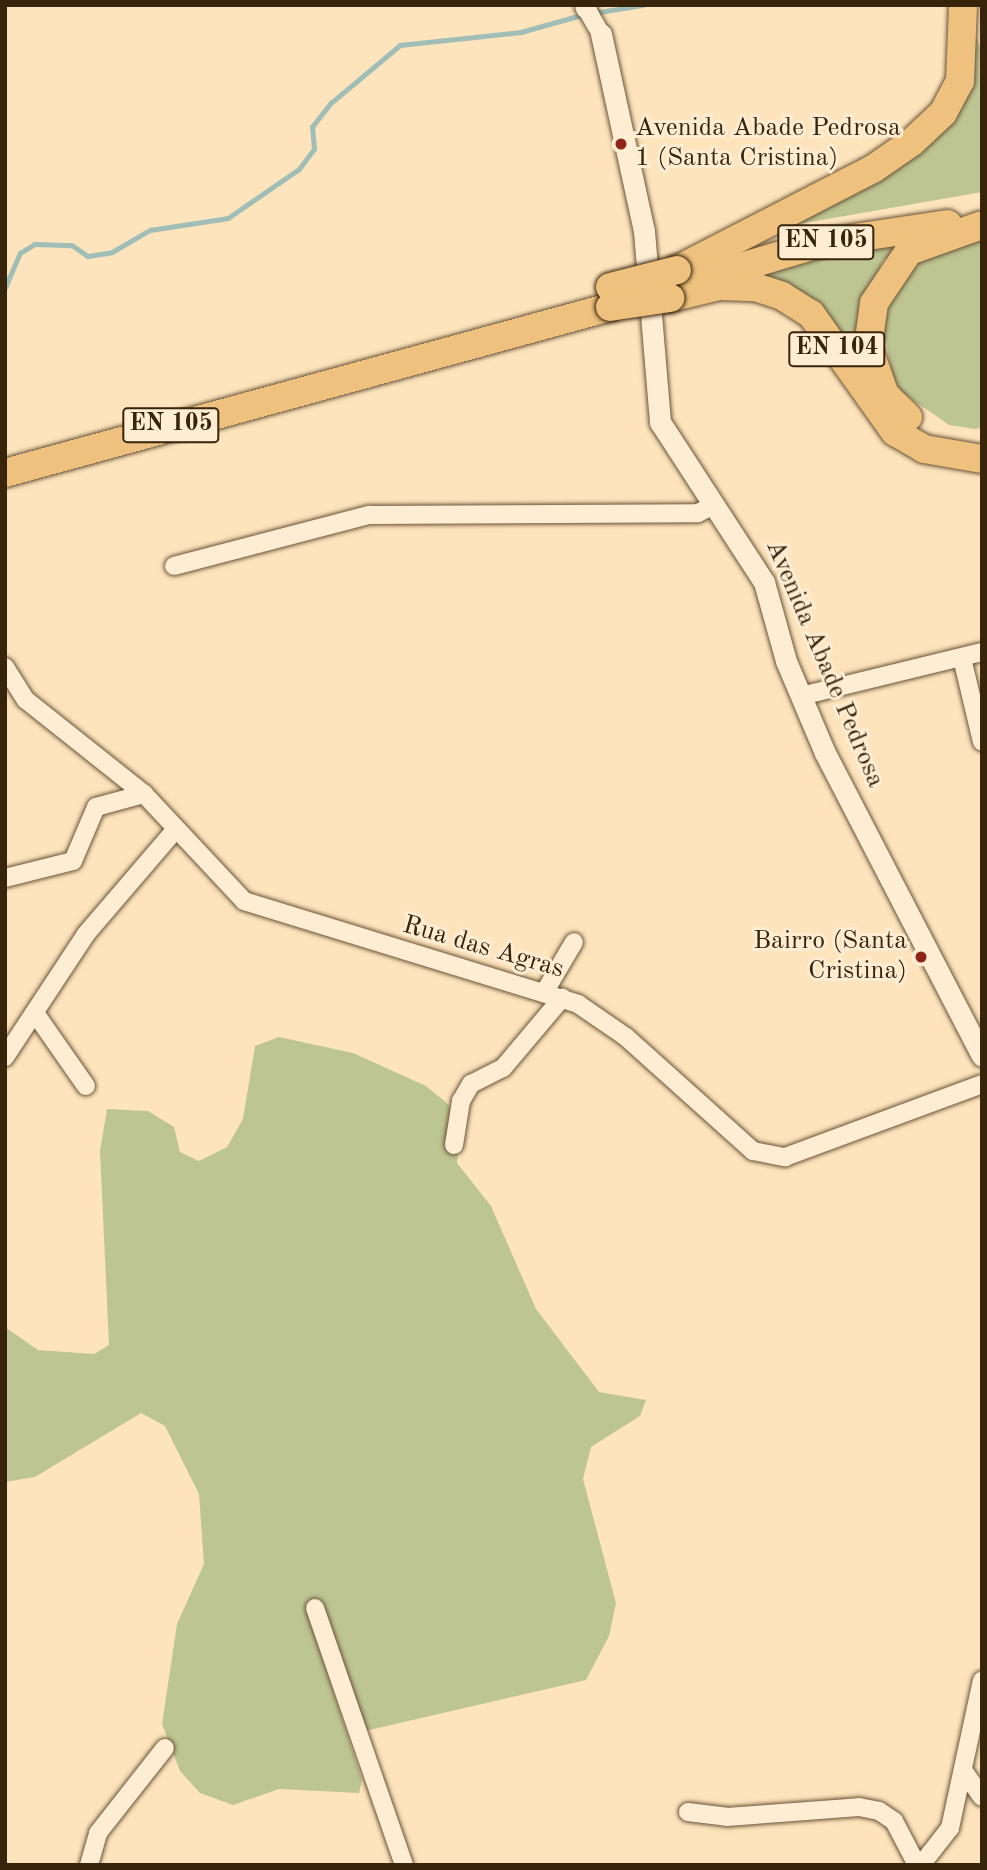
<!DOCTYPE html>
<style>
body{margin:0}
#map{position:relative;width:987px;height:1870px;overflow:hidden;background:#fde4bc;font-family:"Old Standard TT",serif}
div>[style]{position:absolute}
.green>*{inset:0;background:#bdc592}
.stream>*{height:4.5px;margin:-2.25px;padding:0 2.25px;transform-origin:2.25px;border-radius:2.25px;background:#a0beb6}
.roads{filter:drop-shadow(0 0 2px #695337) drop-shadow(0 0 2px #695337)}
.minor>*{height:18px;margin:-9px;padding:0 9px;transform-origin:9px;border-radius:9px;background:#feedd3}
.tertiary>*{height:21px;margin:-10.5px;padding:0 10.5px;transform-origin:10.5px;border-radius:10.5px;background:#feedd3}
.primary>*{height:28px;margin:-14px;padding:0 14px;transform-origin:14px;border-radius:14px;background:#eec27e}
.bridges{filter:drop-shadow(0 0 2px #38230b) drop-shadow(0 0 2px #38230b)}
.primary-bridge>*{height:28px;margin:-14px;padding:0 14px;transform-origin:14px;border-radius:14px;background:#eec27e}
.dots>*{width:19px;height:19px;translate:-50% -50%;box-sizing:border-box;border:4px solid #feedd3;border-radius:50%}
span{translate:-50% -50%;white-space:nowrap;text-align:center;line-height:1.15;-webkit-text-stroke:6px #feedd3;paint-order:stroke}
.shield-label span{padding:2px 5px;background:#feedd3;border:2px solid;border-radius:5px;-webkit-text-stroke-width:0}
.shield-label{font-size:24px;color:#38230b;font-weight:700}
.poi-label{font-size:26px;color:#38230b}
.left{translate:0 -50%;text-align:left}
.right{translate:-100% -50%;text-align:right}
.street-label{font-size:26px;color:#38230b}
.frame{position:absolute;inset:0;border:7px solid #38230b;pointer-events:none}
</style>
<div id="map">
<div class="green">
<i style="clip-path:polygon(976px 36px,982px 53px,982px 192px,776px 228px,880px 171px,968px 79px)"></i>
<i style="clip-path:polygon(982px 232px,982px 428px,975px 429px,949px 425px,903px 393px,893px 379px,883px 327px,897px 281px,914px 262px)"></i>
<i style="clip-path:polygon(917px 236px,883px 260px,867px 294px,869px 379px,748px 271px)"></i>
<i style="clip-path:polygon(279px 1037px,353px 1053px,426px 1086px,448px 1104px,459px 1139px,457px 1163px,491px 1206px,536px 1309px,599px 1392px,646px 1400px,640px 1416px,591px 1447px,583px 1479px,616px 1603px,609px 1636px,586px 1680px,365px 1731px,317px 1599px,306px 1608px,362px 1780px,359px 1793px,279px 1789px,233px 1805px,200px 1793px,180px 1771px,162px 1724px,177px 1624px,204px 1564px,199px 1494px,165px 1426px,141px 1413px,35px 1477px,5px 1482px,5px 1327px,38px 1350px,94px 1354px,109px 1345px,100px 1151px,107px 1109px,148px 1111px,174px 1127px,180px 1152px,199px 1161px,227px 1147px,243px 1119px,255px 1046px)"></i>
</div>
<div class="stream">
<i style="left:593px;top:13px;width:51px;rotate:-9.1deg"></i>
<i style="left:5px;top:288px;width:38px;rotate:-67deg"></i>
<i style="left:20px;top:253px;width:17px;rotate:-31deg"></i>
<i style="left:35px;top:244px;width:37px;rotate:2deg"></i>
<i style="left:72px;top:245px;width:19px;rotate:35deg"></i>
<i style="left:88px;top:256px;width:24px;rotate:-9deg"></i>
<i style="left:112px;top:252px;width:44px;rotate:-30.1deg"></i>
<i style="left:150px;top:230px;width:79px;rotate:-8.7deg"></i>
<i style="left:228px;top:218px;width:86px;rotate:-34.6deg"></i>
<i style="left:299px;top:169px;width:25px;rotate:-53deg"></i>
<i style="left:314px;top:149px;width:22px;rotate:-95deg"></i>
<i style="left:312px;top:127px;width:31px;rotate:-52deg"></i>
<i style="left:331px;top:103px;width:90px;rotate:-40deg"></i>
<i style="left:400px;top:45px;width:122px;rotate:-6.1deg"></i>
<i style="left:521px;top:32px;width:66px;rotate:-15.7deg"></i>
</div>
<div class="roads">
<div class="minor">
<i style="left:586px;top:8px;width:30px;rotate:60deg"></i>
<i style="left:174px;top:566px;width:202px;rotate:-14.7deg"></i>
<i style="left:369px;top:515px;width:329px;rotate:-0.3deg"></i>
<i style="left:698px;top:513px;width:18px;rotate:-27deg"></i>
<i style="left:962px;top:658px;width:86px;rotate:76.6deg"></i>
<i style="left:5px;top:667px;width:39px;rotate:58deg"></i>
<i style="left:26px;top:700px;width:151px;rotate:38.5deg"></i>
<i style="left:144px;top:794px;width:146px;rotate:46.9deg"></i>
<i style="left:244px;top:901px;width:350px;rotate:17.1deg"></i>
<i style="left:578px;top:1004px;width:58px;rotate:34.5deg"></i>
<i style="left:626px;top:1037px;width:171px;rotate:41.9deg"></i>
<i style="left:753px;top:1151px;width:33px;rotate:11deg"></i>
<i style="left:785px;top:1157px;width:210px;rotate:-20.3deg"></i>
<i style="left:801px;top:696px;width:186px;rotate:-13.7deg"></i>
<i style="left:5px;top:878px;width:70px;rotate:-14deg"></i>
<i style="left:73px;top:861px;width:59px;rotate:-66.9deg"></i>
<i style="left:96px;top:807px;width:50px;rotate:-15.2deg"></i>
<i style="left:544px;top:993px;width:59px;rotate:-59.5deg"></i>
<i style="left:35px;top:1013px;width:89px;rotate:55.1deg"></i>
<i style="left:5px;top:1057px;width:147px;rotate:-56.6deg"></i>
<i style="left:86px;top:934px;width:137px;rotate:-49.4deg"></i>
<i style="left:454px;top:1145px;width:45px;rotate:-81deg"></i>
<i style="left:461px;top:1101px;width:20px;rotate:-60deg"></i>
<i style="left:471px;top:1084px;width:36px;rotate:-27deg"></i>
<i style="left:503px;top:1068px;width:92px;rotate:-49.9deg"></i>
<i style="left:315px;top:1608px;width:272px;rotate:70.9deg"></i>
<i style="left:965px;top:1773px;width:29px;rotate:55deg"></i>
<i style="left:688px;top:1812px;width:39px;rotate:7deg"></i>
<i style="left:727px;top:1817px;width:132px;rotate:-4.3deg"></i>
<i style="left:859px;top:1807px;width:20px;rotate:11deg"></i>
<i style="left:879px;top:1811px;width:18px;rotate:34deg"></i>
<i style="left:894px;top:1821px;width:50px;rotate:62.4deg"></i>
<i style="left:89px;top:1865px;width:33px;rotate:-74deg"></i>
<i style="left:98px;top:1833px;width:108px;rotate:-51.8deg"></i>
<i style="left:921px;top:1865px;width:47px;rotate:-51.9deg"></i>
<i style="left:950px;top:1828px;width:151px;rotate:-77.8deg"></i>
</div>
<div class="tertiary">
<i style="left:585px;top:5px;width:3px;rotate:72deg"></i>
<i style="left:601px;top:34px;width:202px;rotate:77.7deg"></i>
<i style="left:644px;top:231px;width:192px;rotate:85.2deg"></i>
<i style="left:660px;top:422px;width:191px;rotate:57deg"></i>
<i style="left:764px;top:582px;width:82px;rotate:74.4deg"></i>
<i style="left:786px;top:661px;width:100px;rotate:67deg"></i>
<i style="left:825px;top:753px;width:341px;rotate:62.6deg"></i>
</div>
<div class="primary">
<i style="left:677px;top:270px;width:220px;rotate:-27.3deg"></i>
<i style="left:873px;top:169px;width:47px;rotate:-34.7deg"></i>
<i style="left:912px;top:142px;width:42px;rotate:-43.1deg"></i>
<i style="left:943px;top:113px;width:36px;rotate:-62deg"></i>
<i style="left:960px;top:81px;width:76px;rotate:-87.7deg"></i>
<i style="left:698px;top:280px;width:128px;rotate:-16.7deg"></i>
<i style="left:821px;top:243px;width:128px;rotate:-8.5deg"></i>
<i style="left:670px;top:298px;width:50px;rotate:-13.8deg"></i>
<i style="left:719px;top:286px;width:36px;rotate:2deg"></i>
<i style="left:755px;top:287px;width:28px;rotate:18deg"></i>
<i style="left:782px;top:296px;width:34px;rotate:32deg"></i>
<i style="left:811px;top:314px;width:145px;rotate:54.6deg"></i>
<i style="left:895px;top:432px;width:34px;rotate:30deg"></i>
<i style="left:924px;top:449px;width:59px;rotate:9.8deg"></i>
<i style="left:908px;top:417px;width:32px;rotate:-136deg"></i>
<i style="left:885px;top:395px;width:51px;rotate:-109.5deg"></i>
<i style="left:868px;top:347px;width:44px;rotate:-82.2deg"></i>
<i style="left:874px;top:303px;width:63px;rotate:-56.1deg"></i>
<i style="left:909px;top:251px;width:77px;rotate:-19.6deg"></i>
<i style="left:5px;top:473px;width:627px;rotate:-15.34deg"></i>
</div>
</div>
<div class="bridges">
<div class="primary-bridge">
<i style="left:610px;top:287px;width:69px;rotate:-14.2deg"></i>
<i style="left:610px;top:307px;width:61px;rotate:-8.5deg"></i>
</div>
</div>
<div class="dots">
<i style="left:621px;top:144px;background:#8f2418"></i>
<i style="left:921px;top:957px;background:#8f2418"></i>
</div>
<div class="shield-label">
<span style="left:826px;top:242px">EN 105</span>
<span style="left:837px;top:349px">EN 104</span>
<span style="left:171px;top:425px">EN 105</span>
</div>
<div class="poi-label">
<span class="left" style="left:635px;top:144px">Avenida Abade Pedrosa<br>1 (Santa Cristina)</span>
<span class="right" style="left:907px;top:957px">Bairro (Santa<br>Cristina)</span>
</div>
<div class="street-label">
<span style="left:824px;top:664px;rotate:67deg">Avenida Abade Pedrosa</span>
<span style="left:483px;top:948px;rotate:16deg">Rua das Agras</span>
</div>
<div class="frame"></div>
</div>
